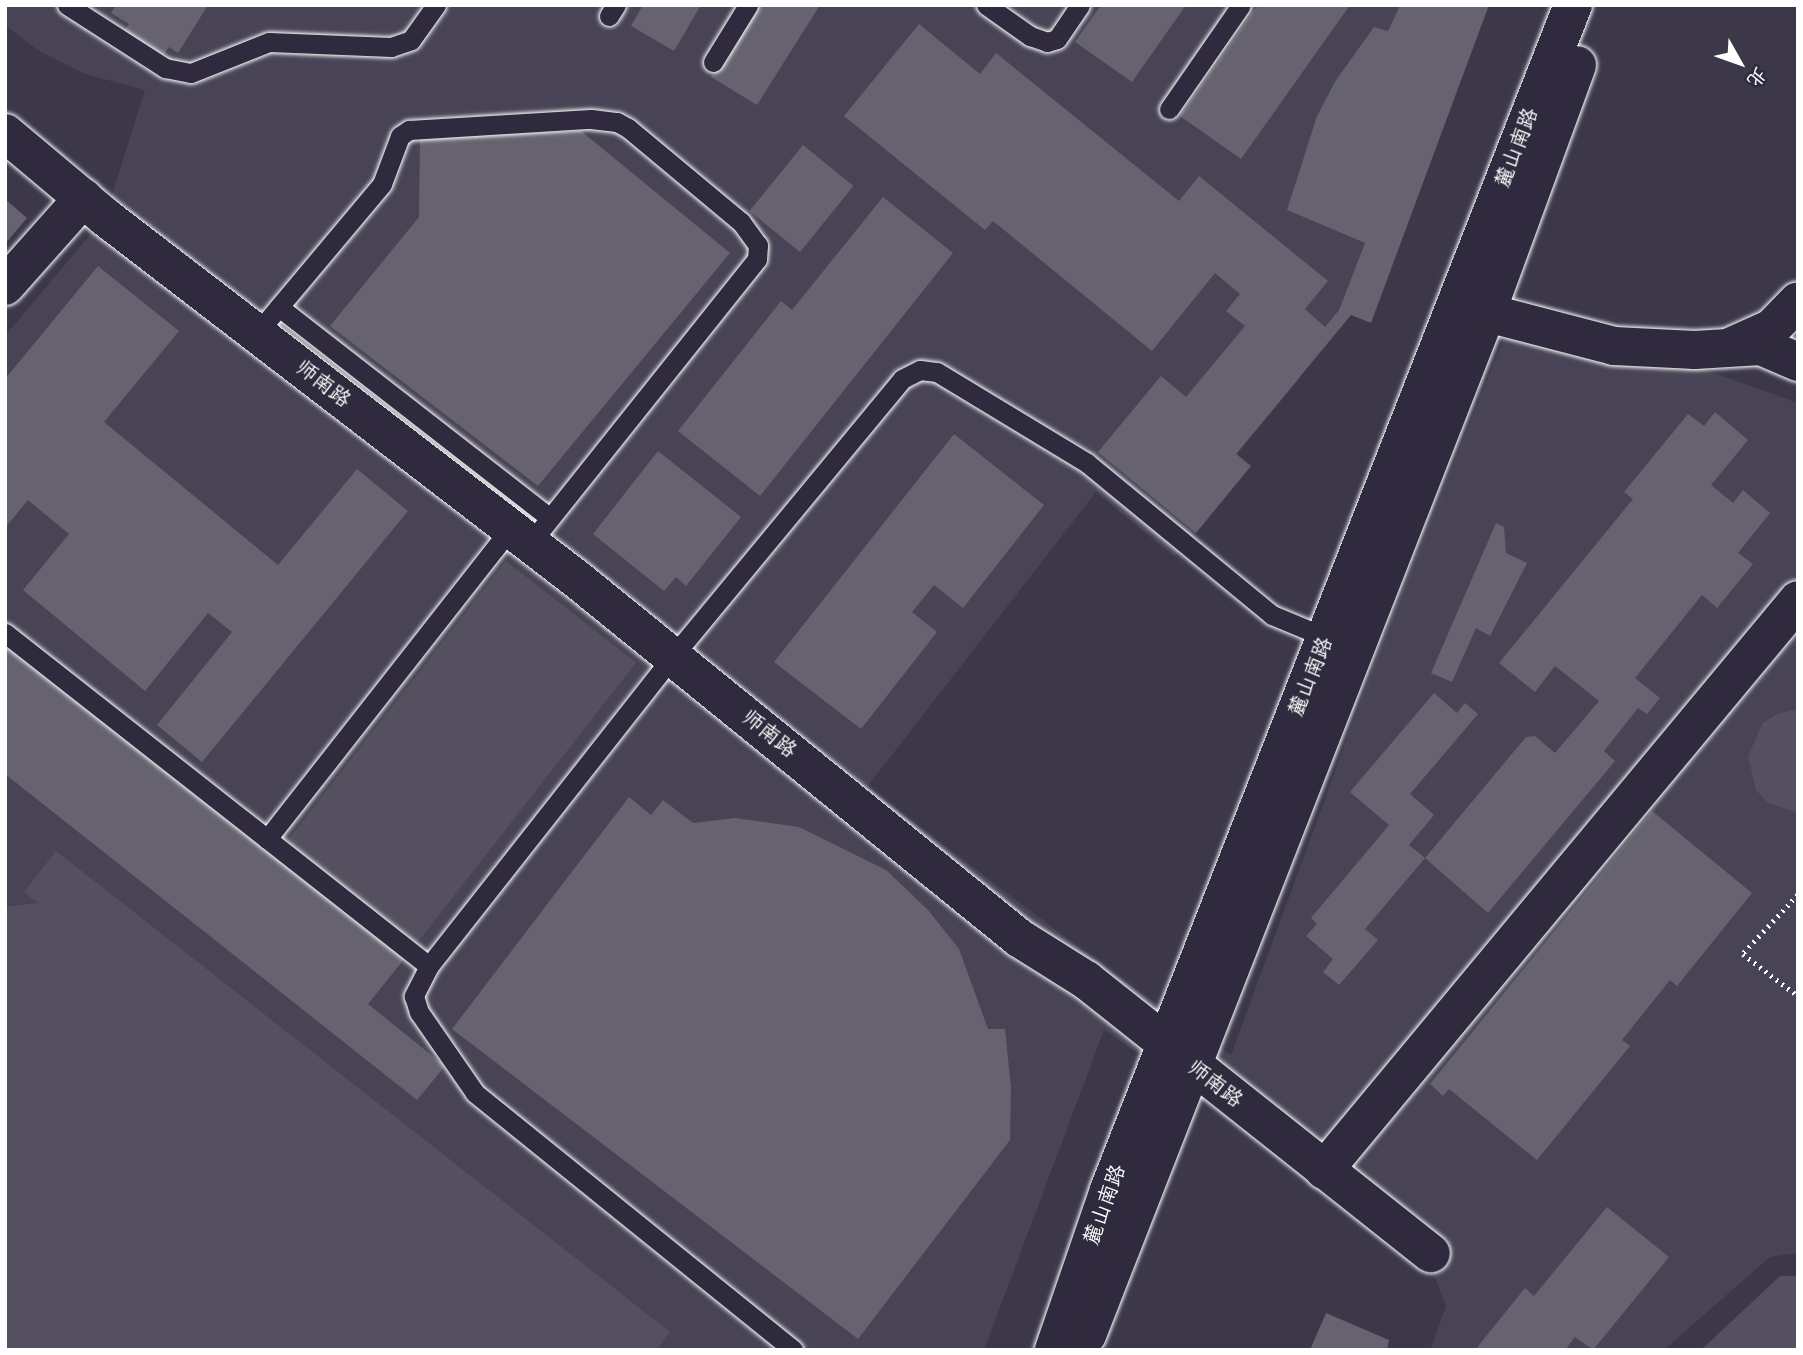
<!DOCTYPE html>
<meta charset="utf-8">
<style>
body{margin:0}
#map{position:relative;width:1803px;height:1355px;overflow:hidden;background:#3c3749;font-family:"Balsamiq Sans","LXGW WenKai TC",sans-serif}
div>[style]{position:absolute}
.built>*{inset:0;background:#494455}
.green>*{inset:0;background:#555060;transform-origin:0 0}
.building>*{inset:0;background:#666270;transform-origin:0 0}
.path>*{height:4.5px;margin-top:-2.25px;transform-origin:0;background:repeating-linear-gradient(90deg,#fff 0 2px,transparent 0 7px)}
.roads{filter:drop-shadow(0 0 2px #fff) drop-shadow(0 0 2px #fff)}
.service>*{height:19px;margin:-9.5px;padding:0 9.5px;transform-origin:9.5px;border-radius:9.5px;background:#2f2a3d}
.minor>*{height:38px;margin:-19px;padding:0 19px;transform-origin:19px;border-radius:19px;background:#2f2a3d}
.secondary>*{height:38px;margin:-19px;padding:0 19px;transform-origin:19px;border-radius:19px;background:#2f2a3d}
span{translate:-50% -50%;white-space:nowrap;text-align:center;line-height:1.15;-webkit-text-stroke:5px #2f2a3d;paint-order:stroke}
.street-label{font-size:21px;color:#fff}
.frame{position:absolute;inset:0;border:7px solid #fff;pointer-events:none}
.north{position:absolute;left:1705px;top:28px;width:70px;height:70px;-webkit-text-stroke:5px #2f2a3d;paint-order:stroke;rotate:130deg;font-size:19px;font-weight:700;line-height:28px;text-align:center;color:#fff}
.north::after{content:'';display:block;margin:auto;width:24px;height:32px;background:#fff;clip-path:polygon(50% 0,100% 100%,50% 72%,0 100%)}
</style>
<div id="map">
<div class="built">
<i style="clip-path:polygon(5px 5px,1400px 5px,1388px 31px,1374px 27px,1336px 80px,1287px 210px,1365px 243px,1339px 310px,1290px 369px,1300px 378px,1237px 454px,1251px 466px,1175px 557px,1096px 492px,867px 787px,1121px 979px,1231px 1055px,1388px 627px,1503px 341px,1513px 337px,1684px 362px,1798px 403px,1798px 1253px,1770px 1257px,1664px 1350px,1430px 1350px,1446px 1306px,1433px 1273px,1225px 1113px,1104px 1030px,984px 1350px,5px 1350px,5px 336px,105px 217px,145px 90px,85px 74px,39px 51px,5px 25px)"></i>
</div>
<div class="green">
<i style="left:506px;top:561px;width:165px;height:357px;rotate:38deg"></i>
<i style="clip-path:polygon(1798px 709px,1798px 813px,1797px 813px,1767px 802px,1756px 790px,1748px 757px,1762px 724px,1777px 714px)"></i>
<i style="clip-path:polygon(56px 851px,670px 1332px,657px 1350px,5px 1350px,5px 907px,38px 903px,24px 892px)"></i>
<i style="clip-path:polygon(1780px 1276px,1798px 1276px,1798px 1350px,1701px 1350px)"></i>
</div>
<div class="building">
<i style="clip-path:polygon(116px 5px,208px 5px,178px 53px,169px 47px,163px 56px,124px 31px,129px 24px,111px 13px)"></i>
<i style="clip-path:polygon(643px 5px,701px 5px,674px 51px,631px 26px)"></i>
<i style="clip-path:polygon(756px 5px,820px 5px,757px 105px,711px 77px)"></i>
<i style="clip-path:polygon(1101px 5px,1186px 5px,1132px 82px,1075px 42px)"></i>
<i style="clip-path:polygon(1258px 5px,1350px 5px,1241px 159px,1180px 116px)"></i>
<i style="clip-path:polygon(1400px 5px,1489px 5px,1371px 323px,1351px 315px,1236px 454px,1251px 466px,1196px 533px,1098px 452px,1161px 376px,1186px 397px,1245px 326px,1226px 311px,1240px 294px,1215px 273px,1152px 351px,993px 221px,985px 230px,844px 116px,919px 24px,980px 74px,996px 53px,1179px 201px,1199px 176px,1328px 281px,1305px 309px,1325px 327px,1339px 310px,1365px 243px,1287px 210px,1317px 116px,1336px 80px,1374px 27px,1388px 31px)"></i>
<i style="clip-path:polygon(581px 131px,730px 253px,538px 486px,330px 326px,419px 217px,420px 138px)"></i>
<i style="left:803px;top:145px;width:65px;height:85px;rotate:39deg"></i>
<i style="clip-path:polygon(883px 197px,953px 253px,760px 496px,678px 431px,781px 301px,792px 310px)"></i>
<i style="clip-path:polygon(5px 199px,27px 218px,5px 244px)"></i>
<i style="clip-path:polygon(98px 266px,179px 331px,104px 422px,278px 565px,357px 469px,408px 511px,202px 762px,157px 725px,232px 632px,208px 613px,145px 691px,23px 590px,69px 534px,28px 500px,5px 528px,5px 379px)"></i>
<i style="clip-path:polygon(1715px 412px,1748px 440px,1711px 485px,1733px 503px,1743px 490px,1770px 513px,1738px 553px,1753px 564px,1717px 608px,1702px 595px,1635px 678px,1660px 698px,1647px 714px,1638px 708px,1604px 751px,1615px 761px,1488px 913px,1425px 858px,1526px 737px,1535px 736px,1555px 753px,1599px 701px,1555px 666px,1535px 692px,1499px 663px,1633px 499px,1624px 492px,1688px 414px,1704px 426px)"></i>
<i style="clip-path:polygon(954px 434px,1044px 505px,963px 608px,934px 585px,912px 612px,937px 632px,861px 729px,774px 662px)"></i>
<i style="clip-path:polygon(658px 451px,741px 517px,686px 586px,676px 577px,664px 591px,593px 534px)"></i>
<i style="clip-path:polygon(1496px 523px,1504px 527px,1506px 553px,1527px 563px,1490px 636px,1476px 628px,1452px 682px,1431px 673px)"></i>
<i style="clip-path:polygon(5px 644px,405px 958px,368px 1004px,445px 1066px,417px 1100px,5px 774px)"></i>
<i style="clip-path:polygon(1434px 693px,1457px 713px,1465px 703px,1478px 714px,1410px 794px,1434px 815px,1409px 845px,1425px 858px,1365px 929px,1378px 940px,1339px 985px,1323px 972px,1333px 959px,1306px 936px,1317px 924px,1311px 918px,1389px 825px,1350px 792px)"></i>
<i style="clip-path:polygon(629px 797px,651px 815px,663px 800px,693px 823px,735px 818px,799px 827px,886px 870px,928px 910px,959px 949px,988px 1029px,1005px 1029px,1011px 1088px,1010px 1140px,858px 1339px,452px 1029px)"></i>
<i style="clip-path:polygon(1652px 811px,1752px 893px,1677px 986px,1670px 980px,1622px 1040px,1630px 1046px,1537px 1160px,1449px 1089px,1443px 1096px,1430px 1084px)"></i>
<i style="clip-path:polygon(1607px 1207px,1669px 1257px,1593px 1350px,1575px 1337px,1565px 1350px,1475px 1350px,1525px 1288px,1534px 1296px)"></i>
<i style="clip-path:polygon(1326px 1313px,1389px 1340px,1387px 1350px,1310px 1350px)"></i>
</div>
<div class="path">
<i style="left:1798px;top:895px;width:81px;rotate:133deg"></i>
<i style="left:1743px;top:954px;width:69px;rotate:37.4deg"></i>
</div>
<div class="roads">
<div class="service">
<i style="left:67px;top:5px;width:117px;rotate:32.7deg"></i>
<i style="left:165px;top:68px;width:26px;rotate:11deg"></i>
<i style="left:191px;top:73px;width:84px;rotate:-21.7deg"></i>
<i style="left:269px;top:42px;width:122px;rotate:2.3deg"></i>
<i style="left:391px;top:47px;width:21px;rotate:-19deg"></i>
<i style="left:411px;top:40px;width:43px;rotate:-54.5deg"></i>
<i style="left:986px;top:5px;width:54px;rotate:35.2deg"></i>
<i style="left:1030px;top:36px;width:18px;rotate:19deg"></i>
<i style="left:1047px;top:42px;width:10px;rotate:-17deg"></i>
<i style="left:1057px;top:39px;width:41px;rotate:-55.9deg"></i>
<i style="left:609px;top:16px;width:13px;rotate:-58deg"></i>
<i style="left:713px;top:62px;width:67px;rotate:-58.4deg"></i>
<i style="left:1169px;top:109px;width:126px;rotate:-55.3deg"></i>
<i style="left:279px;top:307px;width:343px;rotate:37.9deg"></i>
<i style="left:257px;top:333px;width:194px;rotate:-50deg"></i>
<i style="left:382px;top:184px;width:51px;rotate:-69.4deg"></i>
<i style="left:400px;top:136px;width:11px;rotate:-34deg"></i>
<i style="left:409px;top:130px;width:182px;rotate:-3.5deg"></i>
<i style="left:591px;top:119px;width:26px;rotate:7deg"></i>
<i style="left:617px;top:122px;width:13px;rotate:29deg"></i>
<i style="left:628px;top:128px;width:147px;rotate:39.8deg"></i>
<i style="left:741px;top:222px;width:29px;rotate:54deg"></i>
<i style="left:758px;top:245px;width:14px;rotate:94deg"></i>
<i style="left:757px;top:259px;width:364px;rotate:128.6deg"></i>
<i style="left:5px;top:633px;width:539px;rotate:38.15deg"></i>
<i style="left:429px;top:966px;width:34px;rotate:117deg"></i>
<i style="left:414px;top:996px;width:17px;rotate:73deg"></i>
<i style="left:419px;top:1012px;width:98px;rotate:55.3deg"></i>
<i style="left:475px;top:1093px;width:409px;rotate:38.9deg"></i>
<i style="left:267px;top:839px;width:395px;rotate:-51.9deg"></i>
<i style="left:429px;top:966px;width:395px;rotate:-51.8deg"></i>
<i style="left:673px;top:656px;width:359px;rotate:-50.4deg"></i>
<i style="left:902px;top:379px;width:20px;rotate:-27deg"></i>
<i style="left:920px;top:370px;width:17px;rotate:7deg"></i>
<i style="left:937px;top:372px;width:175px;rotate:31.2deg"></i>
<i style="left:1087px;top:463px;width:239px;rotate:39.4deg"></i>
<i style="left:1272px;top:615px;width:63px;rotate:22.5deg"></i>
</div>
<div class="minor">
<i style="left:5px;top:133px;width:131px;rotate:40deg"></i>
<i style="left:105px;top:217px;width:598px;rotate:37.52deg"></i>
<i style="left:579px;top:581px;width:567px;rotate:39.05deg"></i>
<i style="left:1019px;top:938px;width:79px;rotate:32.1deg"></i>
<i style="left:1086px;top:980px;width:440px;rotate:38.4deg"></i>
<i style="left:5px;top:286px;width:118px;rotate:-48.4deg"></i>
<i style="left:1457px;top:305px;width:162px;rotate:14.6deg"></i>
<i style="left:1614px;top:346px;width:81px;rotate:2.8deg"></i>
<i style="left:1695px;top:350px;width:66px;rotate:-3.5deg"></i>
<i style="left:1761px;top:346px;width:40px;rotate:23.4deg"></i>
<i style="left:1732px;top:346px;width:44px;rotate:-24.2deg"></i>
<i style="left:1772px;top:328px;width:37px;rotate:-46deg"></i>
<i style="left:1324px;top:1170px;width:741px;rotate:-50.25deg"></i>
</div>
<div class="secondary">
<i style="left:1087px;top:1335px;width:1096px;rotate:-68.65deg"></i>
<i style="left:1486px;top:314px;width:265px;rotate:-69.9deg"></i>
<i style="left:1054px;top:1350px;width:169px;rotate:-71deg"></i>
<i style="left:1109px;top:1190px;width:1273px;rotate:-68.62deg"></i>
</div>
</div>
<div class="street-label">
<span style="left:1517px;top:148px;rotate:-69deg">麓山南路</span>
<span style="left:323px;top:384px;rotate:38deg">师南路</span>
<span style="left:1311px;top:677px;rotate:-68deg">麓山南路</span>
<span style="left:769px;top:734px;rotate:39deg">师南路</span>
<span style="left:1215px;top:1084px;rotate:38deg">师南路</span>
<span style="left:1105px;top:1205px;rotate:-70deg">麓山南路</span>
</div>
<div class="frame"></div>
<div class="north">北</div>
</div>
